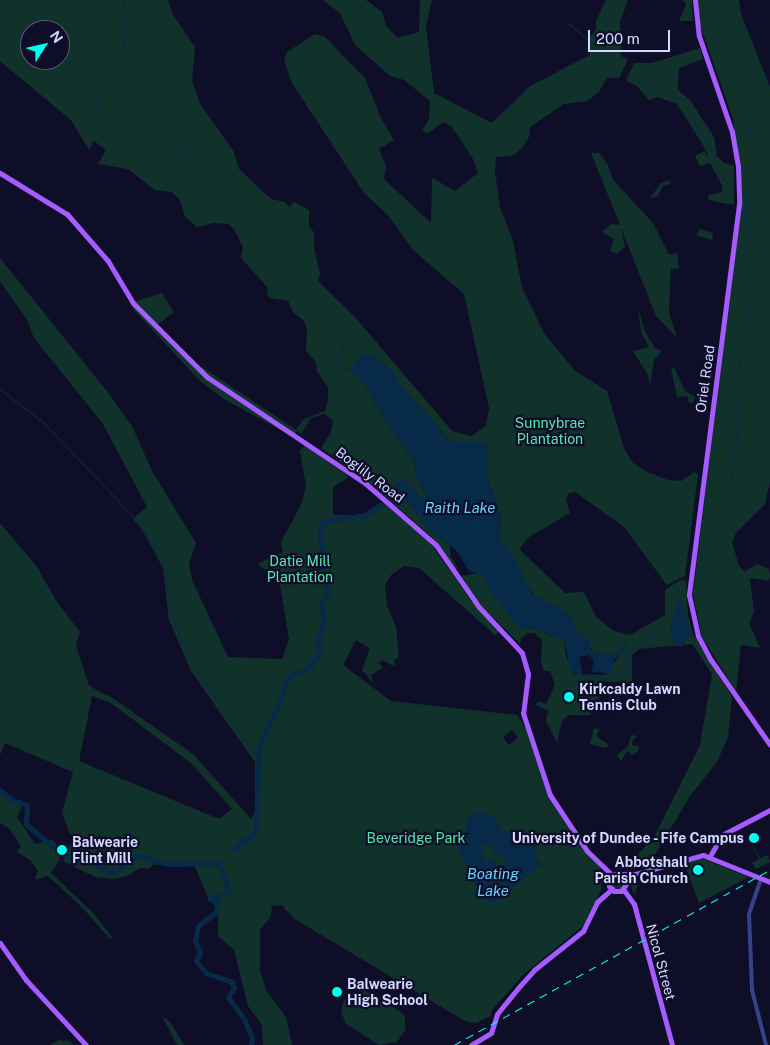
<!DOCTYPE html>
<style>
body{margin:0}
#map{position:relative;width:770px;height:1045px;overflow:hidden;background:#0e0e28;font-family:"Public Sans",sans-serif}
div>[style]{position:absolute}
.green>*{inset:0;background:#11322b}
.round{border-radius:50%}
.water>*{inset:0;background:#072a48}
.stream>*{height:1px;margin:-0.5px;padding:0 0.5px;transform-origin:0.5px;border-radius:0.5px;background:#072a48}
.river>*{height:5px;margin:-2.5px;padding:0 2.5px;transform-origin:2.5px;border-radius:2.5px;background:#072a48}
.minor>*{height:4px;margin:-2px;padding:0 2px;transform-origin:2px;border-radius:2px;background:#364189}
.major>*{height:5px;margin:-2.5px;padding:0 2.5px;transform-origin:2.5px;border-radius:2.5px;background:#a65bff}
.rail>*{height:1px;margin-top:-0.5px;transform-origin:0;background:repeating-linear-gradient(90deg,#00ffec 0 8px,transparent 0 14px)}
.dots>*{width:14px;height:14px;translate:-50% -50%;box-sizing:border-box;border:2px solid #0e0e28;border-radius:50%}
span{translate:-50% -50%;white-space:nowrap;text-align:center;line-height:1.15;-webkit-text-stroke:4.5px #0e0e28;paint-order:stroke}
.street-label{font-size:14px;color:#d4d7ff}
.park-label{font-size:14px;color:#59e7ab}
.poi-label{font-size:14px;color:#d4d7ff;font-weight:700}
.left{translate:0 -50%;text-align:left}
.right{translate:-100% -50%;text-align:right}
.water-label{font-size:15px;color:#62d2ff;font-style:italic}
.north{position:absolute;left:20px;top:20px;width:50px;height:50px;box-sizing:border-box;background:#0e0e28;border:1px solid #5d5e7e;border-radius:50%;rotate:55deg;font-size:14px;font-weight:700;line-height:20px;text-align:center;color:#d4d7ff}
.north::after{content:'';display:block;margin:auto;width:18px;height:22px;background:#00ffec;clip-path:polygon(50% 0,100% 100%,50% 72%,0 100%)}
.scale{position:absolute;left:588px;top:30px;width:82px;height:22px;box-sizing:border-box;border:2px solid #d4d7ff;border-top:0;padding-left:6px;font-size:15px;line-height:18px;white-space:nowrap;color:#d4d7ff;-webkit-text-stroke:4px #0e0e28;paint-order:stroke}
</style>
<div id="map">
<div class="green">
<i style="clip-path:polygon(evenodd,0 0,168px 0,173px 15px,195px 47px,192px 81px,200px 104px,234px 152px,239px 169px,271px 199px,285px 202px,289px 207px,294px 202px,309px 210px,309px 227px,314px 232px,314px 247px,320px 274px,318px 281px,355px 317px,452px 431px,471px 436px,486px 426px,489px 408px,464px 294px,413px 250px,388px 215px,364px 193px,292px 83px,284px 61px,287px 52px,315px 34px,325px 37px,365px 78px,380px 116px,394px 140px,379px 149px,386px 167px,384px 179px,431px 223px,432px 178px,455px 191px,478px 173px,472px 157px,452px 127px,444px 122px,428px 133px,422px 131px,429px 119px,430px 101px,404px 80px,390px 76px,355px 45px,340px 13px,323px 0,366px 0,382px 12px,386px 26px,398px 38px,419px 32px,420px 0,432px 0,426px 27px,434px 93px,492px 123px,530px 86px,590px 55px,589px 37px,596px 30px,596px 21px,606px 0,628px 0,620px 22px,621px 56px,628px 59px,619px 78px,607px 78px,599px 92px,587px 101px,564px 104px,530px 127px,529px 137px,522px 148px,514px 155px,496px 157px,495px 171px,500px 208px,513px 240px,522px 288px,544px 333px,575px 371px,607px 391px,624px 448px,632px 462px,645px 471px,668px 480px,681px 481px,694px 472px,698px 474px,685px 576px,667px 585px,624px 527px,575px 492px,569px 493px,566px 499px,570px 513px,529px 537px,519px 549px,565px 593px,584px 592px,596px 617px,614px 631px,630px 635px,665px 615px,665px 590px,682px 579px,686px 580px,688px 615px,693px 634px,732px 697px,728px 737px,717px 762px,690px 796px,647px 868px,626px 870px,627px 866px,618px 863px,628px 864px,653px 839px,700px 745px,712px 674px,692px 644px,639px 649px,632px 655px,632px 683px,598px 681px,605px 695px,598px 698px,600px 701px,596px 705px,593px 702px,590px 715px,568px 715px,562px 721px,557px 743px,546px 721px,548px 711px,536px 705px,538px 701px,546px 704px,555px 685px,550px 671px,544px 671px,541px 663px,542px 640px,534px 633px,527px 633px,521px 638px,520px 644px,479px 603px,460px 576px,481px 573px,519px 627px,541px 630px,549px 636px,564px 639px,566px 656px,574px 674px,606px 675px,626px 644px,612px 655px,595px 653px,575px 630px,569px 614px,538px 599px,527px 585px,499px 538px,501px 517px,487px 477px,487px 442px,451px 442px,399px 384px,384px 363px,350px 370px,364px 382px,379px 410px,415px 463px,416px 475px,426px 497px,420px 497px,403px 479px,396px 488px,432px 532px,450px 546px,450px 556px,458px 568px,455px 570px,434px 539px,376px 488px,321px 448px,331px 432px,333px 420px,324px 414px,311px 418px,301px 434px,297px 431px,293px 437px,224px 399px,200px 381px,132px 308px,134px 306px,199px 371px,202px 367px,296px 430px,304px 419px,325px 411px,328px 401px,328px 388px,317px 371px,316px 362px,306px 351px,307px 329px,303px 320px,293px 312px,288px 301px,270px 298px,267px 295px,268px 288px,241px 258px,243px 247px,234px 229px,228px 224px,214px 223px,197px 227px,185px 217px,180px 200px,172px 192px,155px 190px,128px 169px,98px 164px,106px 150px,94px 141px,89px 150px,71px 120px,0 61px,0 0,30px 30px,60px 30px,60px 60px,30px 60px,30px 30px,0 0,680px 601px,688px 637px,678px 645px,672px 642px,680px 601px)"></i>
<i style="clip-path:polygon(683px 0,692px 0,693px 21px,679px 21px,686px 5px)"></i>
<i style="clip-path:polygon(698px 0,739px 0,741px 14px,770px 87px,770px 482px,765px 504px,736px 533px,732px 542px,739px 566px,747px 574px,745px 571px,757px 564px,769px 569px,770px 576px,769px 581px,750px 578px,754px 612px,749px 623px,760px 648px,741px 645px,736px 691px,702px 637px,693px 594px,742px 193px,733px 119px,700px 25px)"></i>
<i style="clip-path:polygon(700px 48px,703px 59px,679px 68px,678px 90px,690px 100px,714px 137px,717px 156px,724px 163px,734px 166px,734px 205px,708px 200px,709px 195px,722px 192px,722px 185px,710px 163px,700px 166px,695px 156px,705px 151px,709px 160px,706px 150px,677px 104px,658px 97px,649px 100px,636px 85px,626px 81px,634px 63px,652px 63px)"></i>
<i style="clip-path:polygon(591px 153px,599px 153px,608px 165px,613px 180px,653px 223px,669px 255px,677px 253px,679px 268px,671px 269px,669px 312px,677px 338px,656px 316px,621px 228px,625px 247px,617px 254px,610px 251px,614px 239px,602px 232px,611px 224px,620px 225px)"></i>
<i style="clip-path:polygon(668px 180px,671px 183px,663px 186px,657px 197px,650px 198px,661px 183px)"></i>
<i style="clip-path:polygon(700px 229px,713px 233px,712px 240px,696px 235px)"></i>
<i style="clip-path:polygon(evenodd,0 258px,110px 395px,133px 428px,152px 471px,196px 543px,189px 563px,192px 580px,228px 657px,282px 659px,289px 639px,279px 579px,257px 564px,283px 552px,281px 542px,302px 503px,306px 486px,300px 451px,305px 445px,349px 477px,333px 487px,333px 515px,368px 515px,388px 504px,426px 537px,471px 600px,500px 631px,495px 635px,419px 568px,404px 566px,391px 575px,385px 585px,387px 606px,396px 627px,399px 657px,394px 660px,395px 667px,382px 660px,379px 663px,383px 668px,371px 675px,374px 684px,362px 670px,370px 648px,356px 640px,343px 665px,391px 701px,517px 715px,527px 731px,550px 797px,589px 857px,600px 867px,601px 890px,583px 926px,524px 974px,492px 1010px,491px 1016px,476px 1023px,465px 1021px,293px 918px,282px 905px,272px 906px,271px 916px,260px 930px,260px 971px,266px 990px,286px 1017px,292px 1045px,263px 1045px,262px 1025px,248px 1006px,234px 950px,218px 936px,218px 910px,209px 900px,193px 862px,152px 865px,149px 869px,140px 868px,127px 876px,113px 879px,95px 877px,63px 861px,72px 840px,62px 813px,73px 772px,5px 743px,0 755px,0 523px,37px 567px,57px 602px,80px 632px,76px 645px,89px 686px,111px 697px,193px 754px,251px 819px,255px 813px,255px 762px,191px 671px,169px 620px,163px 568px,141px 528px,133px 519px,147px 507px,103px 424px,34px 338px,27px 320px,0 281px,0 258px,92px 696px,111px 703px,191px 763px,232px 809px,219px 819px,79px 761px,92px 696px,0 258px,512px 730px,518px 738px,509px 745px,503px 737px,512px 730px)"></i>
<i style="clip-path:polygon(162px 293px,174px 312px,157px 325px,134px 302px)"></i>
<i style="clip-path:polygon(638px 307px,644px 330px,655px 348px,662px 351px,654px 360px,650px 387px,648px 375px,633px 351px,649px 347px,641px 332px)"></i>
<i style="clip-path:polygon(674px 367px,685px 391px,695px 397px,693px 403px,689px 403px,687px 396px,677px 397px,671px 369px)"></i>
<i style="clip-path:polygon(594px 728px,600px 729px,596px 736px,609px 745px,605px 748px,590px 744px)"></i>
<i style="clip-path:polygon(631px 735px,638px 736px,633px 739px,632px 745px,639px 747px,638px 751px,632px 755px,627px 751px,621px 761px,617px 755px,628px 746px)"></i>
<i style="clip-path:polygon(0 794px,22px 807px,17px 817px,35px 844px,52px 840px,57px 845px,60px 859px,51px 873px,94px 914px,112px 937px,110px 939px,80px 905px,48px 876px,35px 880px,38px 871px,30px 860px,17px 852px,21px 846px,10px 829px,0 823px)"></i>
<i style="clip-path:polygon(749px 839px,760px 858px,768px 855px,770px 862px,756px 869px,752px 863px,759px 859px)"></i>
<i style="clip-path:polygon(702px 858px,711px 862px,749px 877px,699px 903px,684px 863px)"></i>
<i class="round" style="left:611px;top:875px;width:14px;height:14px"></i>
<i style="clip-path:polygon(637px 876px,638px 885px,634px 896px,630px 883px)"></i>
<i style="clip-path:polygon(366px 991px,404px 1014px,406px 1029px,397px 1042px,379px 1045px,346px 1024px,341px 1012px,344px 1000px,355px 992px)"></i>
<i style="clip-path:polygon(162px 1016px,171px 1023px,184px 1045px,177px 1045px)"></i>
<i style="clip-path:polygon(59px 1040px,69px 1041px,74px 1045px,50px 1045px)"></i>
</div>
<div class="water">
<i style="clip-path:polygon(372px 354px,392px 371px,399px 384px,451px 442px,487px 442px,487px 477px,501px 517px,499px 538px,516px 561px,532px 593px,569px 614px,575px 630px,589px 640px,590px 648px,595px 653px,612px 655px,626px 644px,628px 646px,614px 660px,610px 674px,591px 672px,594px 661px,589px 655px,579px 657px,583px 676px,571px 672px,564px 639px,552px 637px,541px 630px,519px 627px,490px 590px,484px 577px,469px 571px,457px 551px,432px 532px,396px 488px,397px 482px,403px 479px,420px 497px,426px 497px,416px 475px,415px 463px,379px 410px,364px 382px,350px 370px,360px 356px)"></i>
<i style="clip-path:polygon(680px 598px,691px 632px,681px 647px,672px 642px,670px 628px)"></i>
<i style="clip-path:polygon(evenodd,479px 811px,493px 817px,504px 830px,529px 838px,536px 847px,534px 857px,542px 864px,494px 904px,482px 899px,457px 847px,458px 839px,465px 833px,467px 819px,479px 811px,482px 842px,492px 847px,497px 856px,505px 855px,502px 866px,496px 865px,493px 858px,488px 858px,489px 863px,484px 858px,482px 842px)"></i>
</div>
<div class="stream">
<i style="left:29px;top:0;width:40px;rotate:49deg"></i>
<i style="left:123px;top:0;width:22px;rotate:82deg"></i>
<i style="left:126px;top:22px;width:22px;rotate:98deg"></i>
<i style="left:123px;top:44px;width:26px;rotate:65deg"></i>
<i style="left:134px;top:68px;width:25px;rotate:45deg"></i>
<i style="left:152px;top:86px;width:34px;rotate:56deg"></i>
<i style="left:171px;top:114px;width:30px;rotate:45deg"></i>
<i style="left:192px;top:135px;width:13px;rotate:122deg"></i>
<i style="left:185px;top:146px;width:10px;rotate:24deg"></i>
<i style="left:569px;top:24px;width:33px;rotate:39deg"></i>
<i style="left:60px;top:38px;width:14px;rotate:90deg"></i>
<i style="left:60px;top:52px;width:21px;rotate:55deg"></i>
<i style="left:72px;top:69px;width:20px;rotate:24deg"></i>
<i style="left:90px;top:77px;width:24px;rotate:71deg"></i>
<i style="left:98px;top:100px;width:6px;rotate:108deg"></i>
<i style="left:96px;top:106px;width:21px;rotate:29deg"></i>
<i style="left:114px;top:116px;width:15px;rotate:74deg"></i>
<i style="left:118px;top:130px;width:18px;rotate:22deg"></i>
<i style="left:135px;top:137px;width:15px;rotate:90deg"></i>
<i style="left:135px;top:152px;width:29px;rotate:-12deg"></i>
<i style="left:163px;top:146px;width:14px;rotate:-54deg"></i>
<i style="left:171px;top:135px;width:23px;rotate:49deg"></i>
<i style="left:186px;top:152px;width:8px;rotate:-14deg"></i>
<i style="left:641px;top:81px;width:14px;rotate:36deg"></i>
<i style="left:652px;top:89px;width:36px;rotate:19deg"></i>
<i style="left:686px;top:101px;width:26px;rotate:67deg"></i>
<i style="left:696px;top:125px;width:36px;rotate:58deg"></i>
<i style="left:715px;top:155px;width:5px;rotate:112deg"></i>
<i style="left:713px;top:160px;width:11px;rotate:68deg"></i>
<i style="left:717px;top:170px;width:26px;rotate:53deg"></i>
<i style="left:195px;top:150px;width:34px;rotate:66deg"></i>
<i style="left:209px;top:181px;width:38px;rotate:35deg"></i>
<i style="left:240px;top:203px;width:24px;rotate:81deg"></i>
<i style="left:244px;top:227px;width:51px;rotate:40.2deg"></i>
<i style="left:283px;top:260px;width:26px;rotate:65deg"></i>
<i style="left:294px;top:284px;width:20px;rotate:30deg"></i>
<i style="left:311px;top:294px;width:18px;rotate:68deg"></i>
<i style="left:318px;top:311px;width:29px;rotate:44deg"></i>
<i style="left:339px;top:331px;width:16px;rotate:76deg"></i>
<i style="left:343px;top:347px;width:17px;rotate:114deg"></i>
<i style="left:336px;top:363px;width:16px;rotate:27deg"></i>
<i style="left:0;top:389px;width:56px;rotate:37.7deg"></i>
<i style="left:44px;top:423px;width:141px;rotate:46.4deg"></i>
<i style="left:141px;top:525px;width:43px;rotate:60.4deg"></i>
<i style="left:162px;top:562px;width:58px;rotate:79.1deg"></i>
<i style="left:173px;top:619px;width:44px;rotate:68.7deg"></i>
<i style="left:189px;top:660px;width:123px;rotate:55.3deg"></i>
<i style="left:392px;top:503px;width:13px;rotate:-45deg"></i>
<i style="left:697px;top:576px;width:9px;rotate:-54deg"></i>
<i style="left:702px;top:569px;width:14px;rotate:-98deg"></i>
<i style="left:700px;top:555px;width:31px;rotate:-71deg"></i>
<i style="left:710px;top:526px;width:27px;rotate:-56deg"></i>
<i style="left:725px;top:504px;width:27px;rotate:-77deg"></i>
<i style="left:731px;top:478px;width:59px;rotate:-83.2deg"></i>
<i style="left:738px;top:419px;width:43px;rotate:-91.3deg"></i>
<i style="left:737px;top:376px;width:94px;rotate:-79.5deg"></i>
<i style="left:754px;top:284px;width:29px;rotate:-115deg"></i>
<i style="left:742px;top:258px;width:30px;rotate:-75deg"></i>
<i style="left:750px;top:229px;width:8px;rotate:-120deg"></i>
<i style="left:746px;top:222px;width:26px;rotate:-90deg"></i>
<i style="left:746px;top:196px;width:23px;rotate:-31deg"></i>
<i style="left:766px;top:184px;width:92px;rotate:-106.5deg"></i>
<i style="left:740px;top:96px;width:74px;rotate:-112.1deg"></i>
<i style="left:712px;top:27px;width:27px;rotate:-96deg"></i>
<i style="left:582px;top:675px;width:24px;rotate:9deg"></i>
<i style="left:606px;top:679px;width:23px;rotate:-18deg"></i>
<i style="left:628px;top:672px;width:18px;rotate:-90deg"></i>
<i style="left:628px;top:654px;width:8px;rotate:-45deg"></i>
<i style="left:634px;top:648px;width:26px;rotate:-32deg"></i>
<i style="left:656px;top:634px;width:6px;rotate:39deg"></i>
<i style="left:456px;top:810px;width:12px;rotate:55deg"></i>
</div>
<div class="river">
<i style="left:0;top:790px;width:16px;rotate:40deg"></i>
<i style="left:12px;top:800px;width:16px;rotate:18deg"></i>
<i style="left:27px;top:805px;width:19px;rotate:93deg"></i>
<i style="left:26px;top:824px;width:43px;rotate:40.3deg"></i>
<i style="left:59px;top:852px;width:19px;rotate:25deg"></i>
<i style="left:76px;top:860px;width:12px"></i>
<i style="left:88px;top:860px;width:28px;rotate:30deg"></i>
<i style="left:112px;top:874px;width:31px;rotate:-38deg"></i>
<i style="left:136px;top:855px;width:32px;rotate:16deg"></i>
<i style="left:167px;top:864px;width:52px;rotate:-1.1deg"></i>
<i style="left:219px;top:863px;width:31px;rotate:71deg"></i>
<i style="left:229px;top:892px;width:20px;rotate:160deg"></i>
<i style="left:210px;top:899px;width:7px;rotate:27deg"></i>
<i style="left:216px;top:902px;width:9px;rotate:84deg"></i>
<i style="left:217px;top:911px;width:24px;rotate:142deg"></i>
<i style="left:198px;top:926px;width:15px;rotate:101deg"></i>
<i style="left:195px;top:941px;width:12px;rotate:66deg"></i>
<i style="left:200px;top:952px;width:10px;rotate:114deg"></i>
<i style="left:196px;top:961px;width:16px;rotate:50deg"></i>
<i style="left:206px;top:973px;width:28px;rotate:19deg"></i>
<i style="left:232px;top:982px;width:6px;rotate:72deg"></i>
<i style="left:234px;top:988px;width:11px;rotate:124deg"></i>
<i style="left:228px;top:997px;width:27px;rotate:54deg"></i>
<i style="left:244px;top:1019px;width:21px;rotate:67deg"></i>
<i style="left:252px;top:1038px;width:7px;rotate:98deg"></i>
<i style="left:256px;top:827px;width:81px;rotate:-87.9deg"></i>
<i style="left:259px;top:746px;width:57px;rotate:-65.2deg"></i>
<i style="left:283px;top:694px;width:7px;rotate:-90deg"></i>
<i style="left:283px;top:687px;width:12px;rotate:-59deg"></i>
<i style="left:289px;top:677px;width:23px;rotate:-25deg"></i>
<i style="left:310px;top:667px;width:21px;rotate:-59deg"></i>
<i style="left:321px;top:649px;width:9px;rotate:-117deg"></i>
<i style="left:317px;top:641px;width:23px;rotate:-72deg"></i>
<i style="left:324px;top:619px;width:16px;rotate:-101deg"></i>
<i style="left:321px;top:603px;width:13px;rotate:-58deg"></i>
<i style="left:328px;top:592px;width:24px;rotate:-107deg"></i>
<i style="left:321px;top:569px;width:5px;rotate:-53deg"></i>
<i style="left:324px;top:565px;width:29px;rotate:-98deg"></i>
<i style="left:320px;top:536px;width:14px;rotate:-82deg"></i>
<i style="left:322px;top:522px;width:43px;rotate:-9.5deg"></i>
<i style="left:364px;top:515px;width:19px;rotate:-32deg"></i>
<i style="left:380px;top:505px;width:26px;rotate:-11deg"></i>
<i style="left:232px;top:850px;width:29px;rotate:-38deg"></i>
</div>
<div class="minor">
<i style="left:761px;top:879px;width:37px;rotate:109deg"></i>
<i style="left:749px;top:914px;width:76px;rotate:87.7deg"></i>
<i style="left:752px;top:990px;width:57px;rotate:75.7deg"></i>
</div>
<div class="major">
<i style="left:695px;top:0;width:36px;rotate:84deg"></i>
<i style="left:699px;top:36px;width:102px;rotate:71deg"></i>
<i style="left:732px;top:132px;width:35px;rotate:80deg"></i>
<i style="left:738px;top:166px;width:38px;rotate:88deg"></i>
<i style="left:739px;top:204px;width:394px;rotate:97.3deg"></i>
<i style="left:689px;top:595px;width:42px;rotate:77.6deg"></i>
<i style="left:698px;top:636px;width:27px;rotate:62deg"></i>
<i style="left:711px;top:660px;width:103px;rotate:55.2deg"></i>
<i style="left:0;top:173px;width:79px;rotate:31.5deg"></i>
<i style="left:67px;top:214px;width:62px;rotate:48.9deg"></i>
<i style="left:108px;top:261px;width:49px;rotate:59.2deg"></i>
<i style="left:133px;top:303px;width:105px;rotate:45deg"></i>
<i style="left:207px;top:377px;width:190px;rotate:33.9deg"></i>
<i style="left:365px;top:483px;width:94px;rotate:41.1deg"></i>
<i style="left:436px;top:545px;width:75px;rotate:55.3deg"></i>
<i style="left:479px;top:607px;width:63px;rotate:46.9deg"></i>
<i style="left:522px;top:653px;width:22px;rotate:74deg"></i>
<i style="left:528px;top:674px;width:39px;rotate:97deg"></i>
<i style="left:523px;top:713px;width:86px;rotate:71.8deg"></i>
<i style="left:550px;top:795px;width:67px;rotate:56.5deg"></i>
<i style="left:587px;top:851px;width:35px;rotate:44deg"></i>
<i style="left:710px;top:856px;width:24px;rotate:-60deg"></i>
<i style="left:722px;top:835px;width:54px;rotate:-27.5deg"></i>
<i style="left:633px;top:875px;width:20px;rotate:127deg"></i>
<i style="left:621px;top:891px;width:7px;rotate:180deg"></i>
<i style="left:614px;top:891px;width:7px;rotate:-135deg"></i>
<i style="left:609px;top:886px;width:7px;rotate:-90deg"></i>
<i style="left:609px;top:879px;width:8px;rotate:-40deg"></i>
<i style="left:615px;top:874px;width:21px"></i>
<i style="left:636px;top:874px;width:70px;rotate:-15.8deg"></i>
<i style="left:703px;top:855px;width:72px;rotate:21.9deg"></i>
<i style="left:623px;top:889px;width:19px;rotate:54deg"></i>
<i style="left:634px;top:904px;width:146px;rotate:74.9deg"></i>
<i style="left:0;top:943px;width:45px;rotate:54.9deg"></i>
<i style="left:26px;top:980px;width:88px;rotate:47.3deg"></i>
<i style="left:471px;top:1045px;width:23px;rotate:-31deg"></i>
<i style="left:491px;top:1033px;width:20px;rotate:-72deg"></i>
<i style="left:497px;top:1014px;width:33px;rotate:-51deg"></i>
<i style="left:518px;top:988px;width:24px;rotate:-48deg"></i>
<i style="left:534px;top:970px;width:63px;rotate:-38.5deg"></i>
<i style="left:583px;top:931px;width:32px;rotate:-64deg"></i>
<i style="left:597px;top:902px;width:20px;rotate:-41deg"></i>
</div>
<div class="rail">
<i style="left:454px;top:1045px;width:361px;rotate:-29deg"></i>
</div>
<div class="dots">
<i style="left:569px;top:697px;background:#00ffec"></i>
<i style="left:754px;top:838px;background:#00ffec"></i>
<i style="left:62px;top:850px;background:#00ffec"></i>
<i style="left:698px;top:870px;background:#00ffec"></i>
<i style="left:337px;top:992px;background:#00ffec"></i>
</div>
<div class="street-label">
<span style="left:705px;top:379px;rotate:-82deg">Oriel Road</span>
<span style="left:370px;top:475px;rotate:37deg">Boglily Road</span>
<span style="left:661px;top:962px;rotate:75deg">Nicol Street</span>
</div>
<div class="park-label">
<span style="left:550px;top:431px">Sunnybrae<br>Plantation</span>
<span style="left:300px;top:569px">Datie Mill<br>Plantation</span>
<span style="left:416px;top:838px">Beveridge Park</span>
</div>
<div class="poi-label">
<span class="left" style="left:579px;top:697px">Kirkcaldy Lawn<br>Tennis Club</span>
<span class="right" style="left:744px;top:838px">University of Dundee - Fife Campus</span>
<span class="left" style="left:72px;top:850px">Balwearie<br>Flint Mill</span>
<span class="right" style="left:688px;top:870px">Abbotshall<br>Parish Church</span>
<span class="left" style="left:347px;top:992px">Balwearie<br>High School</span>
</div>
<div class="water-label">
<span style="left:460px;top:508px">Raith Lake</span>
<span style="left:493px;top:882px">Boating<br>Lake</span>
</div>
<div class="north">N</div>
<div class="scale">200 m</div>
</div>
